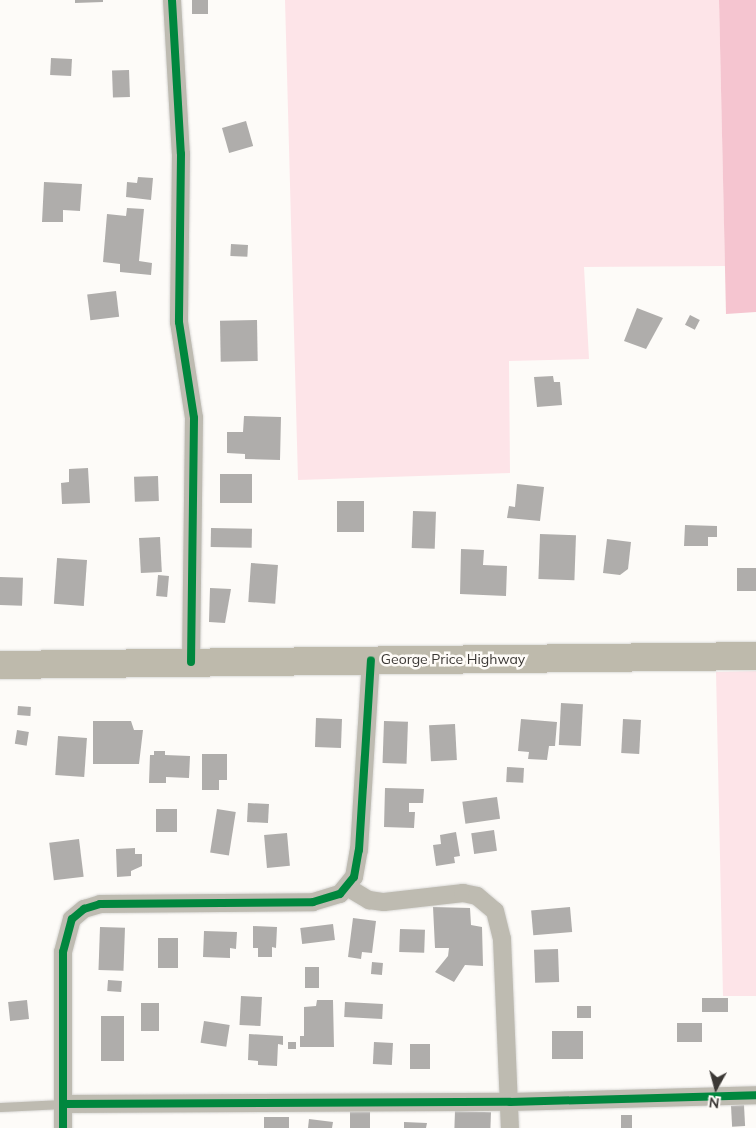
<!DOCTYPE html>
<style>
body{margin:0}
#map{position:relative;width:756px;height:1128px;overflow:hidden;background:#fdfbf8;font-family:Mulish,sans-serif}
div>[style]{position:absolute}
.green>*{inset:0;background:#fde4e8}
.forest>*{inset:0;background:#f5c5d0}
.building>*{inset:0;background:#afadab;transform-origin:0 0}
.roads{filter:drop-shadow(0 0 1px #d9d8d6) drop-shadow(0 0 1px #d9d8d6)}
.service>*{height:9px;margin:-4.5px;padding:0 4.5px;transform-origin:4.5px;border-radius:4.5px;background:#bebbb1}
.minor>*{height:18px;margin:-9px;padding:0 9px;transform-origin:9px;border-radius:9px;background:#bebbb1}
.trunk>*{height:28px;margin:-14px;padding:0 14px;transform-origin:14px;border-radius:14px;background:#bebaac}
.cycleway>*{height:8px;margin:-4px;padding:0 4px;transform-origin:4px;border-radius:4px;background:#00873e}
span{translate:-50% -50%;white-space:nowrap;text-align:center;line-height:1.15;-webkit-text-stroke:5px #fefbf7;paint-order:stroke}
.street-label{font-size:14px;color:#3b3835}
.north{position:absolute;left:691px;top:1063px;width:50px;height:50px;-webkit-text-stroke:4px #fefbf7;paint-order:stroke;rotate:187deg;font-size:14px;font-weight:700;line-height:20px;text-align:center;color:#3b3835}
.north::after{content:'';display:block;margin:auto;width:18px;height:22px;background:#3b3835;clip-path:polygon(50% 0,100% 100%,50% 72%,0 100%)}
</style>
<div id="map">
<div class="green">
<i style="clip-path:polygon(285px 0,719px 0,725px 266px,584px 267px,589px 359px,509px 361px,510px 473px,298px 480px)"></i>
<i style="clip-path:polygon(756px 671px,756px 996px,723px 996px,716px 672px)"></i>
</div>
<div class="forest">
<i style="clip-path:polygon(719px 0,756px 0,756px 312px,726px 314px)"></i>
</div>
<div class="building">
<i style="clip-path:polygon(75px 0,103px 0,103px 2px,75px 3px)"></i>
<i style="left:192px;top:0;width:16px;height:14px"></i>
<i style="left:51px;top:58px;width:21px;height:17px;rotate:3deg"></i>
<i style="left:129px;top:70px;width:27px;height:17px;rotate:88deg"></i>
<i style="left:246px;top:121px;width:26px;height:25px;rotate:74deg"></i>
<i style="clip-path:polygon(138px 177px,153px 178px,151px 200px,126px 197px,127px 182px,137px 183px)"></i>
<i style="clip-path:polygon(44px 182px,82px 184px,80px 211px,63px 210px,63px 222px,42px 222px)"></i>
<i style="clip-path:polygon(127px 208px,144px 209px,139px 261px,152px 263px,151px 275px,120px 272px,120px 264px,103px 262px,107px 214px,126px 216px)"></i>
<i style="left:231px;top:244px;width:17px;height:12px;rotate:3deg"></i>
<i style="left:116px;top:291px;width:26px;height:29px;rotate:83deg"></i>
<i style="clip-path:polygon(637px 308px,663px 318px,646px 349px,624px 341px)"></i>
<i style="left:690px;top:315px;width:11px;height:11px;rotate:27deg"></i>
<i style="left:257px;top:320px;width:41px;height:37px;rotate:89deg"></i>
<i style="clip-path:polygon(553px 376px,554px 382px,560px 382px,562px 405px,537px 407px,534px 377px)"></i>
<i style="clip-path:polygon(244px 416px,281px 417px,280px 460px,245px 459px,245px 454px,227px 453px,227px 432px,243px 432px)"></i>
<i style="clip-path:polygon(88px 468px,90px 503px,62px 504px,61px 483px,69px 482px,69px 469px)"></i>
<i style="left:220px;top:474px;width:32px;height:29px"></i>
<i style="left:158px;top:476px;width:25px;height:24px;rotate:88deg"></i>
<i style="clip-path:polygon(517px 484px,544px 487px,540px 521px,507px 518px,509px 506px,515px 507px)"></i>
<i style="left:337px;top:501px;width:27px;height:31px"></i>
<i style="left:413px;top:511px;width:23px;height:37px;rotate:2deg"></i>
<i style="clip-path:polygon(685px 525px,717px 526px,717px 537px,708px 537px,708px 546px,684px 546px)"></i>
<i style="left:211px;top:528px;width:41px;height:19px;rotate:1deg"></i>
<i style="left:540px;top:534px;width:36px;height:45px;rotate:2deg"></i>
<i style="left:160px;top:537px;width:35px;height:21px;rotate:87deg"></i>
<i style="clip-path:polygon(607px 539px,631px 542px,628px 569px,620px 575px,603px 573px)"></i>
<i style="clip-path:polygon(461px 549px,484px 550px,483px 565px,507px 566px,506px 596px,460px 594px)"></i>
<i style="left:87px;top:560px;width:46px;height:30px;rotate:94deg"></i>
<i style="left:251px;top:563px;width:27px;height:39px;rotate:4deg"></i>
<i style="left:756px;top:568px;width:23px;height:19px;rotate:90deg"></i>
<i style="left:158px;top:575px;width:11px;height:21px;rotate:5deg"></i>
<i style="left:0;top:577px;width:23px;height:28px;rotate:2deg"></i>
<i style="clip-path:polygon(210px 588px,231px 589px,225px 623px,209px 622px)"></i>
<i style="left:561px;top:703px;width:22px;height:42px;rotate:3deg"></i>
<i style="left:18px;top:706px;width:13px;height:9px;rotate:4deg"></i>
<i style="left:316px;top:718px;width:26px;height:29px;rotate:2deg"></i>
<i style="clip-path:polygon(521px 719px,557px 722px,555px 746px,549px 746px,547px 760px,528px 759px,529px 752px,518px 751px)"></i>
<i style="left:623px;top:719px;width:18px;height:34px;rotate:3deg"></i>
<i style="clip-path:polygon(93px 721px,131px 721px,134px 730px,143px 730px,139px 764px,93px 764px)"></i>
<i style="left:384px;top:721px;width:24px;height:42px;rotate:2deg"></i>
<i style="left:455px;top:724px;width:36px;height:26px;rotate:87deg"></i>
<i style="left:17px;top:730px;width:12px;height:14px;rotate:9deg"></i>
<i style="left:58px;top:736px;width:29px;height:39px;rotate:4deg"></i>
<i style="clip-path:polygon(154px 751px,165px 751px,165px 755px,190px 756px,189px 778px,166px 777px,166px 783px,149px 783px,150px 755px,154px 755px)"></i>
<i style="clip-path:polygon(202px 754px,227px 754px,227px 780px,219px 780px,219px 790px,202px 790px)"></i>
<i style="left:507px;top:767px;width:17px;height:15px;rotate:3deg"></i>
<i style="clip-path:polygon(385px 788px,424px 789px,423px 803px,409px 803px,409px 812px,415px 812px,414px 828px,384px 827px)"></i>
<i style="left:497px;top:797px;width:22px;height:35px;rotate:82deg"></i>
<i style="left:248px;top:803px;width:21px;height:19px;rotate:3deg"></i>
<i style="left:156px;top:809px;width:21px;height:23px"></i>
<i style="left:217px;top:809px;width:19px;height:44px;rotate:9deg"></i>
<i style="left:494px;top:830px;width:21px;height:23px;rotate:82deg"></i>
<i style="clip-path:polygon(456px 832px,460px 856px,454px 857px,455px 863px,436px 866px,433px 845px,441px 844px,440px 835px)"></i>
<i style="left:287px;top:833px;width:33px;height:23px;rotate:85deg"></i>
<i style="left:79px;top:839px;width:38px;height:30px;rotate:83deg"></i>
<i style="clip-path:polygon(135px 848px,135px 854px,142px 854px,142px 866px,131px 871px,131px 876px,117px 877px,116px 849px)"></i>
<i style="clip-path:polygon(433px 907px,470px 908px,471px 925px,482px 927px,483px 966px,465px 965px,454px 982px,435px 972px,448px 956px,449px 948px,435px 948px)"></i>
<i style="left:570px;top:907px;width:25px;height:39px;rotate:85deg"></i>
<i style="clip-path:polygon(353px 918px,376px 921px,372px 953px,362px 952px,361px 959px,348px 957px)"></i>
<i style="left:333px;top:924px;width:16px;height:33px;rotate:83deg"></i>
<i style="clip-path:polygon(253px 926px,277px 927px,276px 948px,272px 947px,272px 957px,258px 957px,258px 948px,253px 948px)"></i>
<i style="left:100px;top:927px;width:25px;height:43px;rotate:2deg"></i>
<i style="left:400px;top:929px;width:25px;height:23px;rotate:2deg"></i>
<i style="clip-path:polygon(204px 931px,237px 932px,236px 949px,230px 948px,230px 958px,203px 957px)"></i>
<i style="left:158px;top:938px;width:20px;height:30px"></i>
<i style="left:558px;top:949px;width:33px;height:24px;rotate:88deg"></i>
<i style="left:372px;top:962px;width:11px;height:12px;rotate:5deg"></i>
<i style="left:305px;top:967px;width:14px;height:21px"></i>
<i style="left:108px;top:980px;width:14px;height:11px;rotate:4deg"></i>
<i style="left:241px;top:996px;width:21px;height:29px;rotate:3deg"></i>
<i style="left:702px;top:998px;width:26px;height:14px"></i>
<i style="left:27px;top:1000px;width:19px;height:19px;rotate:84deg"></i>
<i style="clip-path:polygon(317px 1000px,333px 1000px,334px 1047px,300px 1047px,300px 1036px,304px 1036px,304px 1007px,316px 1006px)"></i>
<i style="left:345px;top:1002px;width:38px;height:15px;rotate:3deg"></i>
<i style="left:141px;top:1003px;width:18px;height:28px"></i>
<i style="left:577px;top:1006px;width:14px;height:12px"></i>
<i style="left:101px;top:1016px;width:23px;height:45px"></i>
<i style="left:204px;top:1021px;width:26px;height:22px;rotate:9deg"></i>
<i style="left:677px;top:1023px;width:25px;height:19px"></i>
<i style="left:583px;top:1031px;width:28px;height:31px;rotate:90deg"></i>
<i style="clip-path:polygon(249px 1034px,283px 1036px,283px 1045px,278px 1044px,277px 1066px,258px 1065px,258px 1061px,248px 1060px)"></i>
<i style="left:288px;top:1042px;width:8px;height:7px"></i>
<i style="left:374px;top:1042px;width:19px;height:22px;rotate:3deg"></i>
<i style="left:410px;top:1044px;width:20px;height:25px"></i>
<i style="left:744px;top:1105px;width:21px;height:13px;rotate:87deg"></i>
<i style="left:455px;top:1111px;width:36px;height:17px;rotate:2deg"></i>
<i style="left:350px;top:1112px;width:20px;height:16px"></i>
<i style="left:621px;top:1115px;width:11px;height:13px"></i>
<i style="left:264px;top:1117px;width:25px;height:11px"></i>
<i style="clip-path:polygon(309px 1119px,333px 1122px,332px 1128px,308px 1128px)"></i>
<i style="clip-path:polygon(404px 1122px,427px 1123px,426px 1128px,404px 1128px)"></i>
</div>
<div class="roads">
<div class="service">
<i style="left:0;top:1107px;width:63px;rotate:-2.7deg"></i>
</div>
<div class="minor">
<i style="left:172px;top:0;width:154px;rotate:86.7deg"></i>
<i style="left:181px;top:154px;width:168px;rotate:90.7deg"></i>
<i style="left:179px;top:322px;width:97px;rotate:81.1deg"></i>
<i style="left:194px;top:418px;width:244px;rotate:90.7deg"></i>
<i style="left:347px;top:887px;width:26px;rotate:31deg"></i>
<i style="left:369px;top:900px;width:15px;rotate:8deg"></i>
<i style="left:384px;top:902px;width:80px;rotate:-6.5deg"></i>
<i style="left:463px;top:893px;width:14px;rotate:12deg"></i>
<i style="left:477px;top:896px;width:23px;rotate:40deg"></i>
<i style="left:495px;top:911px;width:29px;rotate:76deg"></i>
<i style="left:502px;top:939px;width:189px;rotate:87.6deg"></i>
<i style="left:63px;top:1104px;width:447px;rotate:-0.3deg"></i>
<i style="left:510px;top:1102px;width:246px;rotate:-1.6deg"></i>
<i style="left:63px;top:1128px;width:176px;rotate:-90deg"></i>
<i style="left:63px;top:952px;width:34px;rotate:-75deg"></i>
<i style="left:72px;top:919px;width:16px;rotate:-40deg"></i>
<i style="left:84px;top:909px;width:17px;rotate:-17deg"></i>
<i style="left:100px;top:904px;width:213px;rotate:-0.5deg"></i>
<i style="left:313px;top:902px;width:28px;rotate:-17deg"></i>
<i style="left:340px;top:894px;width:22px;rotate:-51deg"></i>
<i style="left:354px;top:877px;width:27px;rotate:-80deg"></i>
<i style="left:359px;top:850px;width:190px;rotate:-86.4deg"></i>
</div>
<div class="trunk">
<i style="left:0;top:665px;width:756px;rotate:-0.68deg"></i>
</div>
</div>
<div class="cycleway">
<i style="left:172px;top:0;width:154px;rotate:86.7deg"></i>
<i style="left:181px;top:154px;width:168px;rotate:90.7deg"></i>
<i style="left:179px;top:322px;width:97px;rotate:81.1deg"></i>
<i style="left:194px;top:418px;width:244px;rotate:90.7deg"></i>
<i style="left:63px;top:1104px;width:447px;rotate:-0.3deg"></i>
<i style="left:510px;top:1102px;width:246px;rotate:-1.6deg"></i>
<i style="left:63px;top:1128px;width:176px;rotate:-90deg"></i>
<i style="left:63px;top:952px;width:34px;rotate:-75deg"></i>
<i style="left:72px;top:919px;width:16px;rotate:-40deg"></i>
<i style="left:84px;top:909px;width:17px;rotate:-17deg"></i>
<i style="left:100px;top:904px;width:213px;rotate:-0.5deg"></i>
<i style="left:313px;top:902px;width:28px;rotate:-17deg"></i>
<i style="left:340px;top:894px;width:22px;rotate:-51deg"></i>
<i style="left:354px;top:877px;width:27px;rotate:-80deg"></i>
<i style="left:359px;top:850px;width:190px;rotate:-86.4deg"></i>
</div>
<div class="street-label">
<span style="left:453px;top:659px">George Price Highway</span>
</div>
<div class="north">N</div>
</div>
